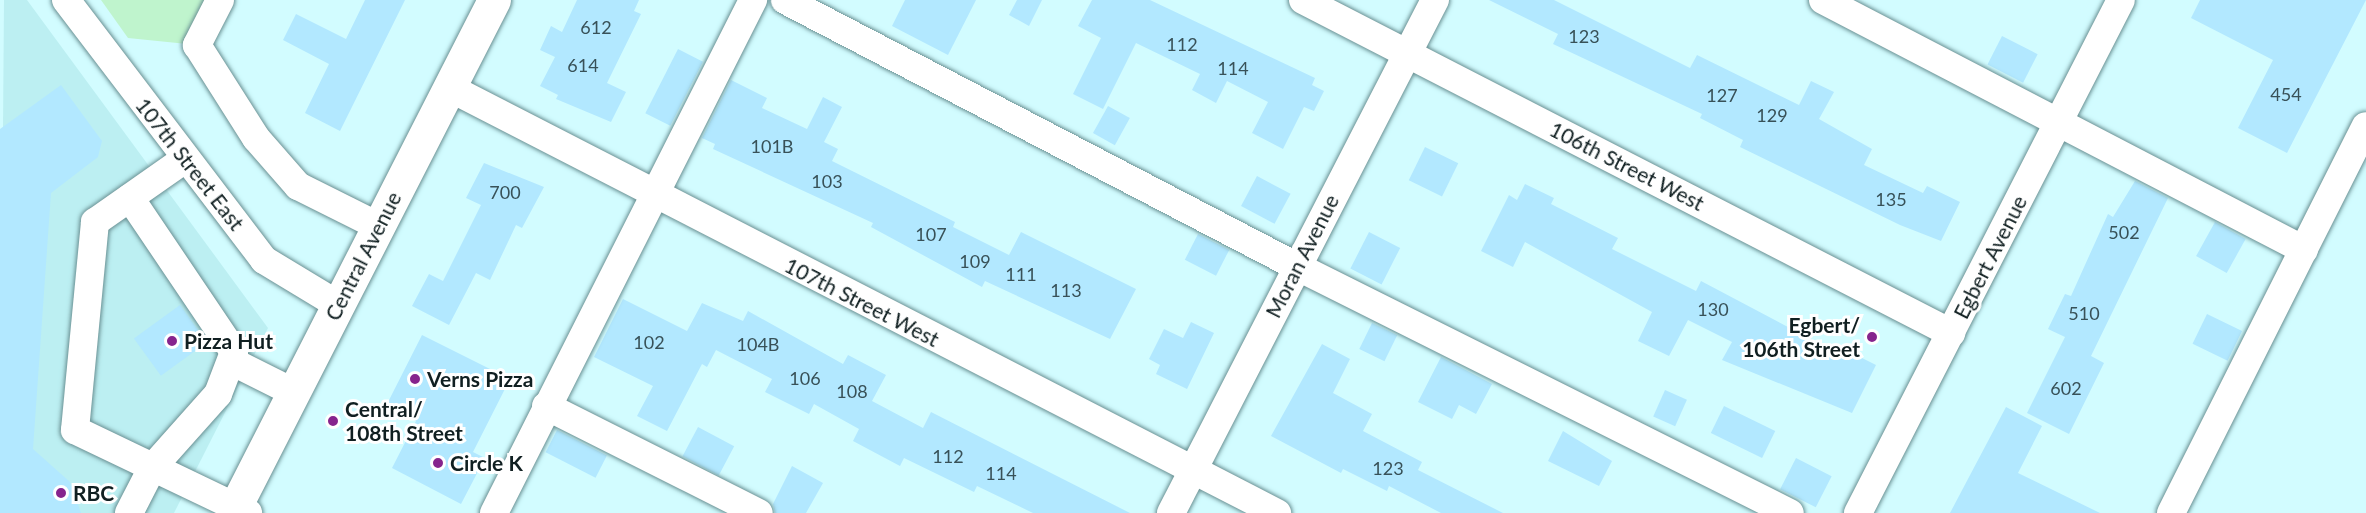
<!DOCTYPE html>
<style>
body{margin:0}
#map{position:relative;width:2366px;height:513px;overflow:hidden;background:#d2fcff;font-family:Lato,sans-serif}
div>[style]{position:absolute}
.built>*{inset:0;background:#bceff2}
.green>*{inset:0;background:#bff4cd}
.building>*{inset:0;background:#b2e8ff;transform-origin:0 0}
.roads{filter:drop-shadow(0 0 2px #699093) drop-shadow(0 0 2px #699093)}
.minor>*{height:28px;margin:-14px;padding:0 14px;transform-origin:14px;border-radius:14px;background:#fff}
.major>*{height:33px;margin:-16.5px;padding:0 16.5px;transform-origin:16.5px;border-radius:16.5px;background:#fff}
.dots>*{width:16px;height:16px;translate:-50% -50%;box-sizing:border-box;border:3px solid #fff;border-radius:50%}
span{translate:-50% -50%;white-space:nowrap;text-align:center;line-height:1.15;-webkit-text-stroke:6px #fff;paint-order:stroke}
.number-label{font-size:18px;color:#385158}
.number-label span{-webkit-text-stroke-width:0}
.street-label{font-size:21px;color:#101f21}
.poi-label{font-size:21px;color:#101f21;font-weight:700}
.right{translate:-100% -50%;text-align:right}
.left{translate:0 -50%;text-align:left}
</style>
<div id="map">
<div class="built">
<i style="clip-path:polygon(4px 0,27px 0,268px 328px,174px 513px,0 513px)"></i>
</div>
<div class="green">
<i style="clip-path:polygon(101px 0,220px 0,197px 45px,128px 38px)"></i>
</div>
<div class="building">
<i style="clip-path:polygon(365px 0,405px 0,340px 131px,305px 113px,329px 64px,283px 40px,296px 14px,346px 39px)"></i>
<i style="clip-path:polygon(577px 0,639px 0,634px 11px,641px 14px,607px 83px,626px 92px,611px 122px,556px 99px,558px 95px,540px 86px,555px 57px,540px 50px,551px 26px,562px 32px)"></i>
<i style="clip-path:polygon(905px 0,976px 0,948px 55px,892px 26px)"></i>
<i style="clip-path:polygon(1017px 0,1042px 0,1029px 26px,1009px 15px)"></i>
<i style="clip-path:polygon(1092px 0,1150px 0,1315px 78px,1312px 85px,1324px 91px,1314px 111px,1304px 107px,1283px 149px,1252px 133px,1268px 102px,1227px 81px,1216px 103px,1192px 90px,1200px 74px,1136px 43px,1103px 109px,1073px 94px,1101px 38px,1078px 26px)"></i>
<i style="clip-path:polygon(1489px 0,1554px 0,1690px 68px,1697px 55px,1799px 105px,1811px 81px,1834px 92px,1819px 119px,1872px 149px,1864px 165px,1923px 193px,1927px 186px,1960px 202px,1941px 241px,1900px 225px,1740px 147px,1743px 140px,1700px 118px,1702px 114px,1553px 44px,1558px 34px)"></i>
<i style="clip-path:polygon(2200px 0,2366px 0,2287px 153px,2238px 128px,2273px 60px,2191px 18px)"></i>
<i style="left:2002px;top:36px;width:40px;height:32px;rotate:27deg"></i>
<i style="left:678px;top:49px;width:28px;height:72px;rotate:27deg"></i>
<i style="clip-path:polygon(731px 80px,767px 98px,762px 108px,807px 129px,823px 97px,842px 107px,824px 142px,838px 149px,832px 161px,955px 222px,953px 227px,1009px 255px,1021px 232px,1136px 289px,1110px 339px,985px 281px,982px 287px,871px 227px,873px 223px,713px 149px,715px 144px,702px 138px)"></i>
<i style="clip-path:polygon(61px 85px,102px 141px,98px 157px,51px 193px,33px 449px,70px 482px,81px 513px,0 513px,0 129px)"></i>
<i style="left:1108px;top:106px;width:25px;height:31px;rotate:29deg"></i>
<i style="left:1425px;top:147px;width:37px;height:37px;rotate:26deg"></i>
<i style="clip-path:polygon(484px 163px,544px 187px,522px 228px,516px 225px,490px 280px,476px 273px,449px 325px,412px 306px,429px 274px,443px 281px,481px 205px,466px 198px)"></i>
<i style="left:1257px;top:176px;width:38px;height:34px;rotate:28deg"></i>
<i style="clip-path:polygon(2135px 181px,2168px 198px,2091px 356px,2104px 363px,2069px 434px,2027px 413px,2065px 337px,2048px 329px,2065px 294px,2071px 296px,2108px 214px,2113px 217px)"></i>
<i style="clip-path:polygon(1525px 184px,1554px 198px,1551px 204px,1618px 238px,1612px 249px,1696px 291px,1701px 281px,1835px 352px,1838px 346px,1876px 365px,1852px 413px,1722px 360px,1732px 342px,1688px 320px,1669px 356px,1638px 341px,1652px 312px,1525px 242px,1513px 267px,1481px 251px,1509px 195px,1517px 200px)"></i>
<i style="left:2215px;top:222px;width:35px;height:39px;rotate:29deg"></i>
<i style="left:1369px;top:232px;width:35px;height:41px;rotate:27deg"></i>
<i style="left:1198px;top:234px;width:35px;height:29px;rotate:27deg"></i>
<i style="clip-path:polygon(623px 299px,687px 331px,702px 303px,743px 321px,748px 311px,843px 364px,848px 355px,886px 375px,872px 401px,923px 428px,931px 412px,1130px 513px,1033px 513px,977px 486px,974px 492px,904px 458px,900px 466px,853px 441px,859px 429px,814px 404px,809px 414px,765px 392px,772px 379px,716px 350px,707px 367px,702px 364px,667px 431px,637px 416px,653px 386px,594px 357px)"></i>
<i style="left:180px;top:305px;width:46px;height:57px;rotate:54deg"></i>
<i style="left:2207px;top:314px;width:39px;height:33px;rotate:26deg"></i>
<i style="clip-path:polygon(1191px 322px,1214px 333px,1187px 389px,1156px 374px,1160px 365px,1149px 359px,1164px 329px,1183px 338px)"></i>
<i style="left:1372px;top:323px;width:28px;height:29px;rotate:26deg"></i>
<i style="clip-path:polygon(422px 335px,510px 379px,473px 452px,485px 458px,461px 504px,392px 468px,416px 421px,386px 406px)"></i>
<i style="clip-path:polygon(1322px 344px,1350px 359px,1333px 393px,1372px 414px,1363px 431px,1422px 462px,1418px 470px,1503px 513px,1441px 513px,1389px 486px,1387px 491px,1343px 469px,1341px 473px,1271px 436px)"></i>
<i style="clip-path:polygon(1441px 357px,1492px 384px,1476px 414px,1459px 405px,1452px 419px,1418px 402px)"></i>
<i style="left:1665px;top:390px;width:24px;height:29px;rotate:24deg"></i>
<i style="left:1724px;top:406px;width:57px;height:30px;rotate:26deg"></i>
<i style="clip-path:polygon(2006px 407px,2042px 426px,2018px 473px,2100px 513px,1950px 513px)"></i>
<i style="left:698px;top:427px;width:41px;height:33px;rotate:28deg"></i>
<i style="left:557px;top:430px;width:56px;height:25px;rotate:27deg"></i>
<i style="clip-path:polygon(1563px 431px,1612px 461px,1599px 486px,1548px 461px)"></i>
<i style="left:1796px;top:458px;width:40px;height:35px;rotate:27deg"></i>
<i style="clip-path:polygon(792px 466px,823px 483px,806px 513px,775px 513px,773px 504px)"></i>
</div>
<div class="roads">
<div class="minor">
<i style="left:66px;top:0;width:327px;rotate:52.7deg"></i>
<i style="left:264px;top:260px;width:85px;rotate:31.1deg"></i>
<i style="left:220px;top:0;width:51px;rotate:117.1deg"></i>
<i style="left:197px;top:45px;width:110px;rotate:57.6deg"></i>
<i style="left:256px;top:138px;width:64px;rotate:48.8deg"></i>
<i style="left:298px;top:186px;width:89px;rotate:26.6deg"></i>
<i style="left:785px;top:0;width:576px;rotate:27.5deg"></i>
<i style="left:1296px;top:266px;width:552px;rotate:26.57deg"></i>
<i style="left:1303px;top:0;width:729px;rotate:27.2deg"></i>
<i style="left:1823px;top:0;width:542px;rotate:27.46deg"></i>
<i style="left:450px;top:88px;width:930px;rotate:27.2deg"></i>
<i style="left:185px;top:159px;width:110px;rotate:145deg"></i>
<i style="left:95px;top:222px;width:209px;rotate:95.5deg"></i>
<i style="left:75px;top:430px;width:192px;rotate:25.6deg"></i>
<i style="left:233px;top:362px;width:67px;rotate:26.6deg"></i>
<i style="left:546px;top:406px;width:238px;rotate:26.7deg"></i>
<i style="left:129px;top:513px;width:51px;rotate:-62.9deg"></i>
<i style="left:152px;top:468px;width:99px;rotate:-48.3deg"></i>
<i style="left:218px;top:394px;width:45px;rotate:-69.1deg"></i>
<i style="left:234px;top:352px;width:186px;rotate:-124deg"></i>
<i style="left:494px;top:513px;width:575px;rotate:-63.21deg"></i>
<i style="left:1171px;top:513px;width:577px;rotate:-62.77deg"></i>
<i style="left:1858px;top:513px;width:576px;rotate:-62.86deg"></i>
<i style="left:2171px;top:513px;width:433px;rotate:-63.3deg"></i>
</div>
<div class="major">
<i style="left:232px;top:513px;width:576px;rotate:-62.95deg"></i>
</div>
</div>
<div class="dots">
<i style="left:1872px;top:337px;background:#86248d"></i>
<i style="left:172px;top:341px;background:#86248d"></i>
<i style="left:415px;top:379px;background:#86248d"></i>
<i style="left:333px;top:421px;background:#86248d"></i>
<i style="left:438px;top:463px;background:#86248d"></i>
<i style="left:61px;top:493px;background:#86248d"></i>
</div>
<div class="number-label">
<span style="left:596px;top:27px">612</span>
<span style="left:1584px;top:36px">123</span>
<span style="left:1182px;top:44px">112</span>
<span style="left:583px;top:65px">614</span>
<span style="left:1233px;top:68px">114</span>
<span style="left:2286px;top:94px">454</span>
<span style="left:1722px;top:95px">127</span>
<span style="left:1772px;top:115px">129</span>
<span style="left:772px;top:146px">101B</span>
<span style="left:827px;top:181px">103</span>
<span style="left:505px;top:192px">700</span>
<span style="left:1891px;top:199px">135</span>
<span style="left:2124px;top:232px">502</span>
<span style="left:931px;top:234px">107</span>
<span style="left:975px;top:261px">109</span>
<span style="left:1021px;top:274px">111</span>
<span style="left:1066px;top:290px">113</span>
<span style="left:1713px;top:309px">130</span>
<span style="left:2084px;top:313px">510</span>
<span style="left:649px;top:342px">102</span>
<span style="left:758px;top:344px">104B</span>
<span style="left:805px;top:378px">106</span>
<span style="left:2066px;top:388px">602</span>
<span style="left:852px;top:391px">108</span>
<span style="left:948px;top:456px">112</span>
<span style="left:1388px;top:468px">123</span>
<span style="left:1001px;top:473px">114</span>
</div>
<div class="street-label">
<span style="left:190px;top:164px;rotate:52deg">107th Street East</span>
<span style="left:1627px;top:166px;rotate:27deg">106th Street West</span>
<span style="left:363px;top:256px;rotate:-63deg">Central Avenue</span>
<span style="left:1302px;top:256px;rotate:-63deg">Moran Avenue</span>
<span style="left:1990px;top:257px;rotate:-63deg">Egbert Avenue</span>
<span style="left:862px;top:302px;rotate:27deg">107th Street West</span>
</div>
<div class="poi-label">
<span class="right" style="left:1860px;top:337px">Egbert/<br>106th Street</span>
<span class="left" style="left:184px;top:341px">Pizza Hut</span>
<span class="left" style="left:427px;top:379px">Verns Pizza</span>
<span class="left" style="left:345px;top:421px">Central/<br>108th Street</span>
<span class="left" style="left:450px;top:463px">Circle K</span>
<span class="left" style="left:73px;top:493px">RBC</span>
</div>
</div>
